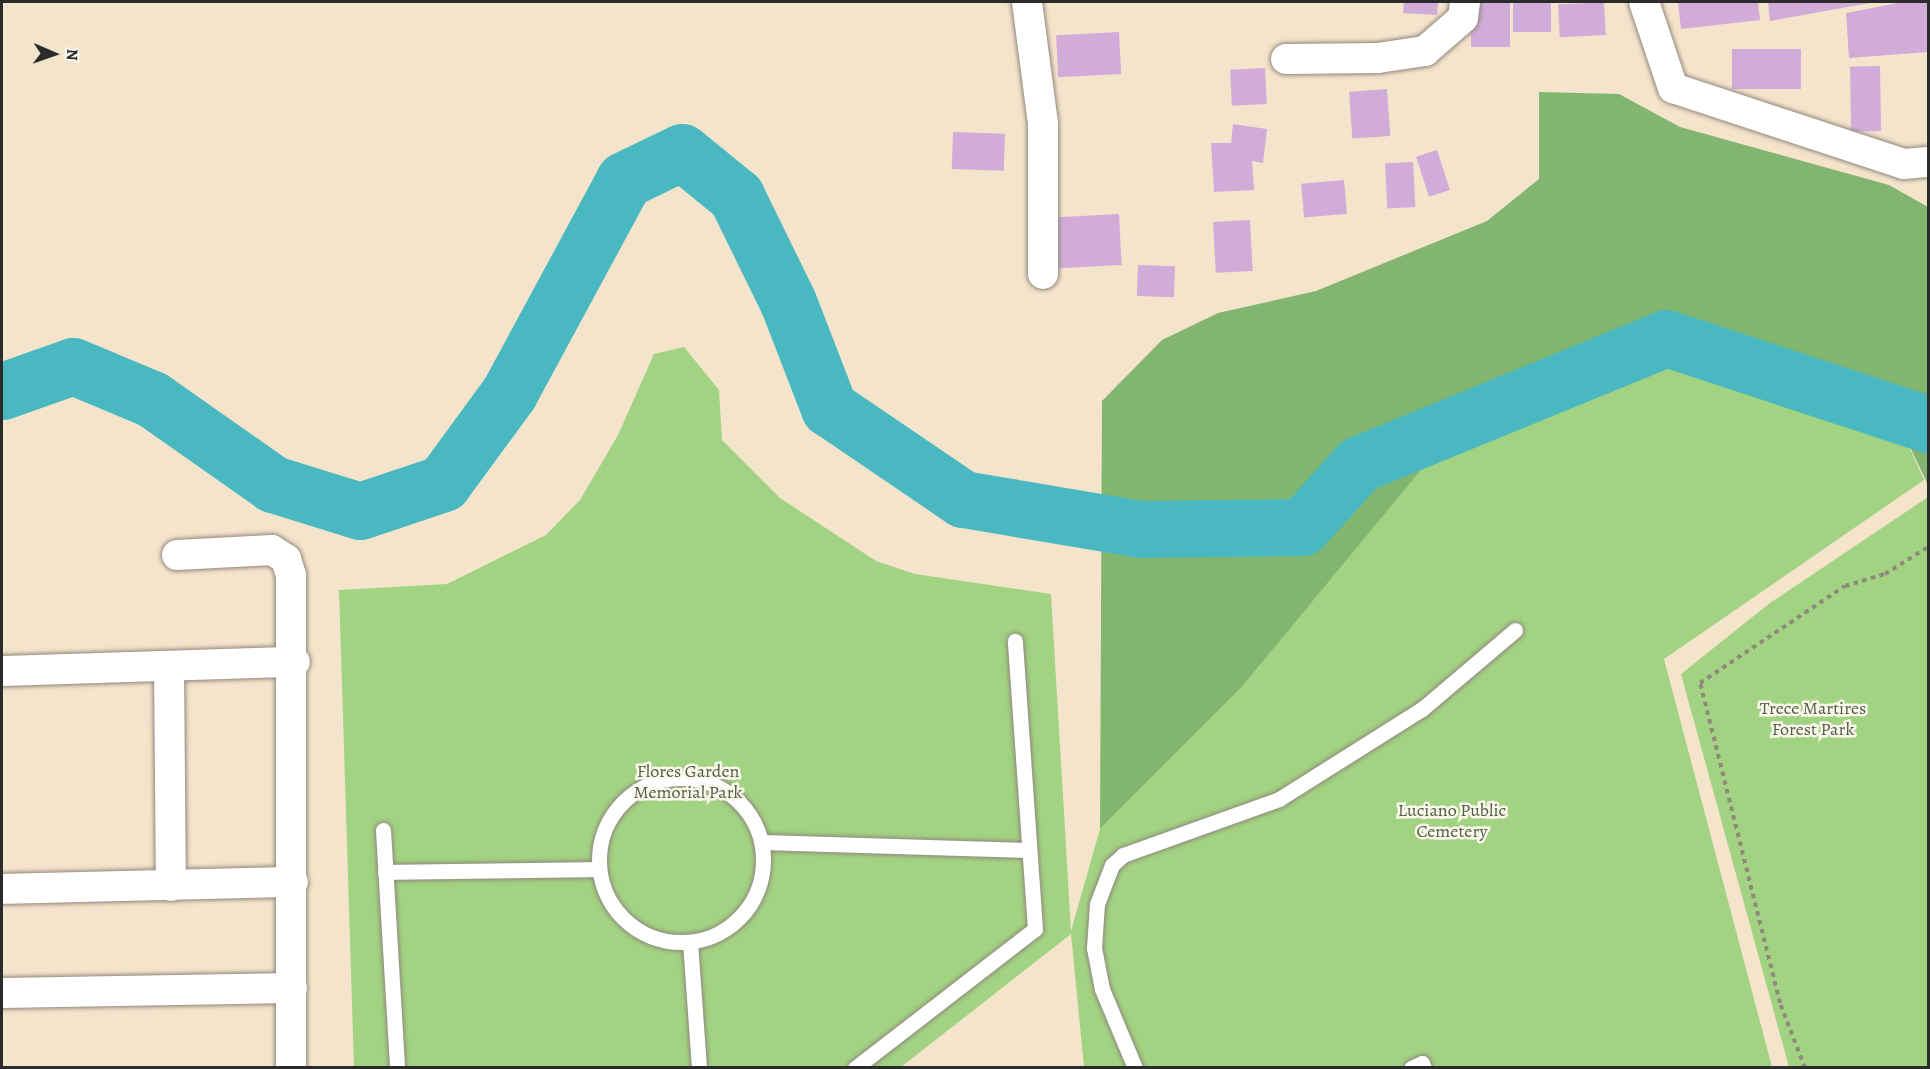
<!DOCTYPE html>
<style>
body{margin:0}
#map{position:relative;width:1930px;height:1069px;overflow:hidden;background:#f5e4cc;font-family:Alegreya,serif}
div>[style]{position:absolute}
.green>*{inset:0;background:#a2d382}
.forest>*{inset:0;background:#81b570}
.river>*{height:57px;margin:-28.5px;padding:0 28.5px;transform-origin:28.5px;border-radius:28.5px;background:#49b8c1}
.building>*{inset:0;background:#d1acd8;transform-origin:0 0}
.path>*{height:4px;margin-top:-2px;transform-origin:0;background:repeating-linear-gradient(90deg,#90887c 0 4.5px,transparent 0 9px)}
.roads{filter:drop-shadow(0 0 2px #90887c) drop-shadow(0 0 2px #90887c)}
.service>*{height:15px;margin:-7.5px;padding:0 7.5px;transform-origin:7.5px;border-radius:7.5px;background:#fff}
.service>.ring{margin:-7.5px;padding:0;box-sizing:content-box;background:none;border:15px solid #fff;border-radius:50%}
.minor>*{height:30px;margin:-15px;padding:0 15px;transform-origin:15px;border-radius:15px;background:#fff}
span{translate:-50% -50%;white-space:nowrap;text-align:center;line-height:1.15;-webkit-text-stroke:5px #fbf7ec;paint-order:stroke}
.park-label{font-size:18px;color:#4f5d45}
.frame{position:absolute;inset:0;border:3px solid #2b2b2b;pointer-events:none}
.north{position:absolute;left:24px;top:24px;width:60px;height:60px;-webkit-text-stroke:4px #fbf7ec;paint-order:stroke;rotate:92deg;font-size:16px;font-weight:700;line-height:24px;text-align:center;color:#2b2b2b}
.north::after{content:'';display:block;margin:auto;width:21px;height:27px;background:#2b2b2b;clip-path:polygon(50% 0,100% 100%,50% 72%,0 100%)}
</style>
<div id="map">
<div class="green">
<i style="clip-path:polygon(684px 347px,719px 390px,722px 440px,780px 498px,876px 561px,915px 574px,1051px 594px,1071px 931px,1100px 829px,1240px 689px,1450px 434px,1662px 356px,1894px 413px,1924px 480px,1664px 659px,1772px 1067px,1084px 1067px,1071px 934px,901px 1067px,354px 1067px,339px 590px,447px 584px,546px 535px,580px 500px,618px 435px,654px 354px)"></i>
<i style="clip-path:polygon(1928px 497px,1928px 1067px,1789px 1067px,1681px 674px,1770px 603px)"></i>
</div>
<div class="forest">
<i style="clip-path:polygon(1539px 92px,1619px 94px,1680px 127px,1889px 185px,1928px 207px,1928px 485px,1894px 413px,1662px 356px,1439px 448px,1240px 689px,1100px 829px,1102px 401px,1162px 340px,1218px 313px,1316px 291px,1487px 221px,1539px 179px)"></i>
</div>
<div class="river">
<i style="left:2px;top:391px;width:75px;rotate:-19.4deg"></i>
<i style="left:73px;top:366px;width:86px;rotate:22.7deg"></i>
<i style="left:152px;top:399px;width:148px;rotate:35.1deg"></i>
<i style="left:273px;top:484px;width:91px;rotate:17.2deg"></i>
<i style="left:360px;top:511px;width:88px;rotate:-18.6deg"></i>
<i style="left:443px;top:483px;width:112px;rotate:-53.7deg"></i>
<i style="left:509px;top:393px;width:242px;rotate:-61.6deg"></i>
<i style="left:624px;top:180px;width:64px;rotate:-25.8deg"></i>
<i style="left:682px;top:152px;width:70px;rotate:39.2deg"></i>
<i style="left:736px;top:196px;width:118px;rotate:63.9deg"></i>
<i style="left:788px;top:302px;width:114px;rotate:68.9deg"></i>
<i style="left:829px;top:408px;width:162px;rotate:34.2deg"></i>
<i style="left:963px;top:499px;width:180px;rotate:9.6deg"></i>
<i style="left:1140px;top:529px;width:162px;rotate:-0.7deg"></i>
<i style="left:1302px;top:527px;width:85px;rotate:-47.9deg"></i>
<i style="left:1359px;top:464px;width:332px;rotate:-22.3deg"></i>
<i style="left:1666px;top:338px;width:276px;rotate:18.2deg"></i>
</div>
<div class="building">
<i style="clip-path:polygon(1404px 2px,1438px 2px,1437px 15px,1403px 13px)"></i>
<i style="left:1471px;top:2px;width:39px;height:45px"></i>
<i style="left:1513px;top:2px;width:38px;height:30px"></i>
<i style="left:1604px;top:2px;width:33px;height:46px;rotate:87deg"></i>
<i style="clip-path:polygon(1678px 2px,1758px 2px,1760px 20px,1681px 29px)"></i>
<i style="clip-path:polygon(1768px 2px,1870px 2px,1870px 3px,1770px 21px)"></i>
<i style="clip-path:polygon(1903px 2px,1928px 2px,1928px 52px,1849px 58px,1846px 13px)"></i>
<i style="left:1119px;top:32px;width:42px;height:63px;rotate:87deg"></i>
<i style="left:1732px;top:49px;width:69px;height:40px"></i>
<i style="left:1880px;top:66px;width:65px;height:30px;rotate:89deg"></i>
<i style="left:1265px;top:68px;width:36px;height:35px;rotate:87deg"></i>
<i style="left:1387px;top:89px;width:47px;height:38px;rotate:86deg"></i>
<i style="clip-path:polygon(1233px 124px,1267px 129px,1263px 163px,1252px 161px,1254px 190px,1214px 192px,1211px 143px,1231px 143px)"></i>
<i style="left:953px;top:132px;width:52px;height:37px;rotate:2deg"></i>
<i style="left:1437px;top:150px;width:42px;height:22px;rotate:72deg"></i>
<i style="left:1413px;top:162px;width:45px;height:28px;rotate:87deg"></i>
<i style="left:1344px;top:180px;width:34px;height:43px;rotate:85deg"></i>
<i style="left:1119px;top:214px;width:51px;height:67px;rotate:87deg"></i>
<i style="left:1250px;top:220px;width:51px;height:37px;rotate:87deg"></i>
<i style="left:1138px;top:265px;width:37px;height:31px;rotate:2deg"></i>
</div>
<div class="path">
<i style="left:1805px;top:1068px;width:70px;rotate:-111deg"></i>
<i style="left:1780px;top:1003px;width:330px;rotate:-104deg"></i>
<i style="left:1700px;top:683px;width:174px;rotate:-33.8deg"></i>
<i style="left:1845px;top:586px;width:42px;rotate:-16.7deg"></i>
<i style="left:1885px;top:574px;width:51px;rotate:-32.1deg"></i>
</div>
<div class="roads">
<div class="service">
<i class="ring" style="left:599px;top:778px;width:149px;height:149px"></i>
<i style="left:383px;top:830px;width:238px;rotate:86.6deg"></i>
<i style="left:761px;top:842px;width:268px;rotate:1.7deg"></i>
<i style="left:385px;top:872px;width:214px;rotate:-0.8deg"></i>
<i style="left:690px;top:942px;width:126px;rotate:85.9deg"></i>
<i style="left:855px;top:1068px;width:227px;rotate:-37.7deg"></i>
<i style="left:1035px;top:929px;width:289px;rotate:-94deg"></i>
<i style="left:1135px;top:1068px;width:86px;rotate:-112.7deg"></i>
<i style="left:1102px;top:989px;width:42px;rotate:-101deg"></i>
<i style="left:1094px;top:948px;width:44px;rotate:-86.1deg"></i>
<i style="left:1097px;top:904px;width:42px;rotate:-69deg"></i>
<i style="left:1112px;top:865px;width:15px;rotate:-42deg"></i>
<i style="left:1123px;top:855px;width:166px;rotate:-19.7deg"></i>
<i style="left:1279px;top:799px;width:169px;rotate:-32.2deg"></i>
<i style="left:1422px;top:709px;width:122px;rotate:-40.3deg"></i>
<i style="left:1411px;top:1068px;width:12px;rotate:-24deg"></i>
<i style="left:1422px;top:1063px;width:5px;rotate:68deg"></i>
</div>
<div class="minor">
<i style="left:1027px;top:2px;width:122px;rotate:82.5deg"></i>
<i style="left:1043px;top:123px;width:151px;rotate:90deg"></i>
<i style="left:1644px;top:2px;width:91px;rotate:71.4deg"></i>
<i style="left:1673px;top:88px;width:243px;rotate:18.2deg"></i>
<i style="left:1904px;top:164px;width:24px;rotate:-5deg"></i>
<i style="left:1286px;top:59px;width:92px;rotate:-0.6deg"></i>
<i style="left:1378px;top:58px;width:48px;rotate:-8.5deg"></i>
<i style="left:1425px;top:51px;width:50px;rotate:-41deg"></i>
<i style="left:1463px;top:18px;width:16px;rotate:-83deg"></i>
<i style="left:177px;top:555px;width:95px;rotate:-3deg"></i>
<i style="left:272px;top:550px;width:17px;rotate:33deg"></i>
<i style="left:286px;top:559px;width:17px;rotate:73deg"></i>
<i style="left:291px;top:575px;width:493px;rotate:90deg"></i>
<i style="left:169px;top:666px;width:220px;rotate:89.5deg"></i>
<i style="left:2px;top:671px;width:293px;rotate:-1.8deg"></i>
<i style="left:2px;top:889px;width:291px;rotate:-1.4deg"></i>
<i style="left:2px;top:993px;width:290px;rotate:-1deg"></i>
</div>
</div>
<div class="park-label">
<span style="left:1813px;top:719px">Trece Martires<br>Forest Park</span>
<span style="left:688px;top:782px">Flores Garden<br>Memorial Park</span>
<span style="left:1452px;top:821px">Luciano Public<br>Cemetery</span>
</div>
<div class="frame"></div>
<div class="north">N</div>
</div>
